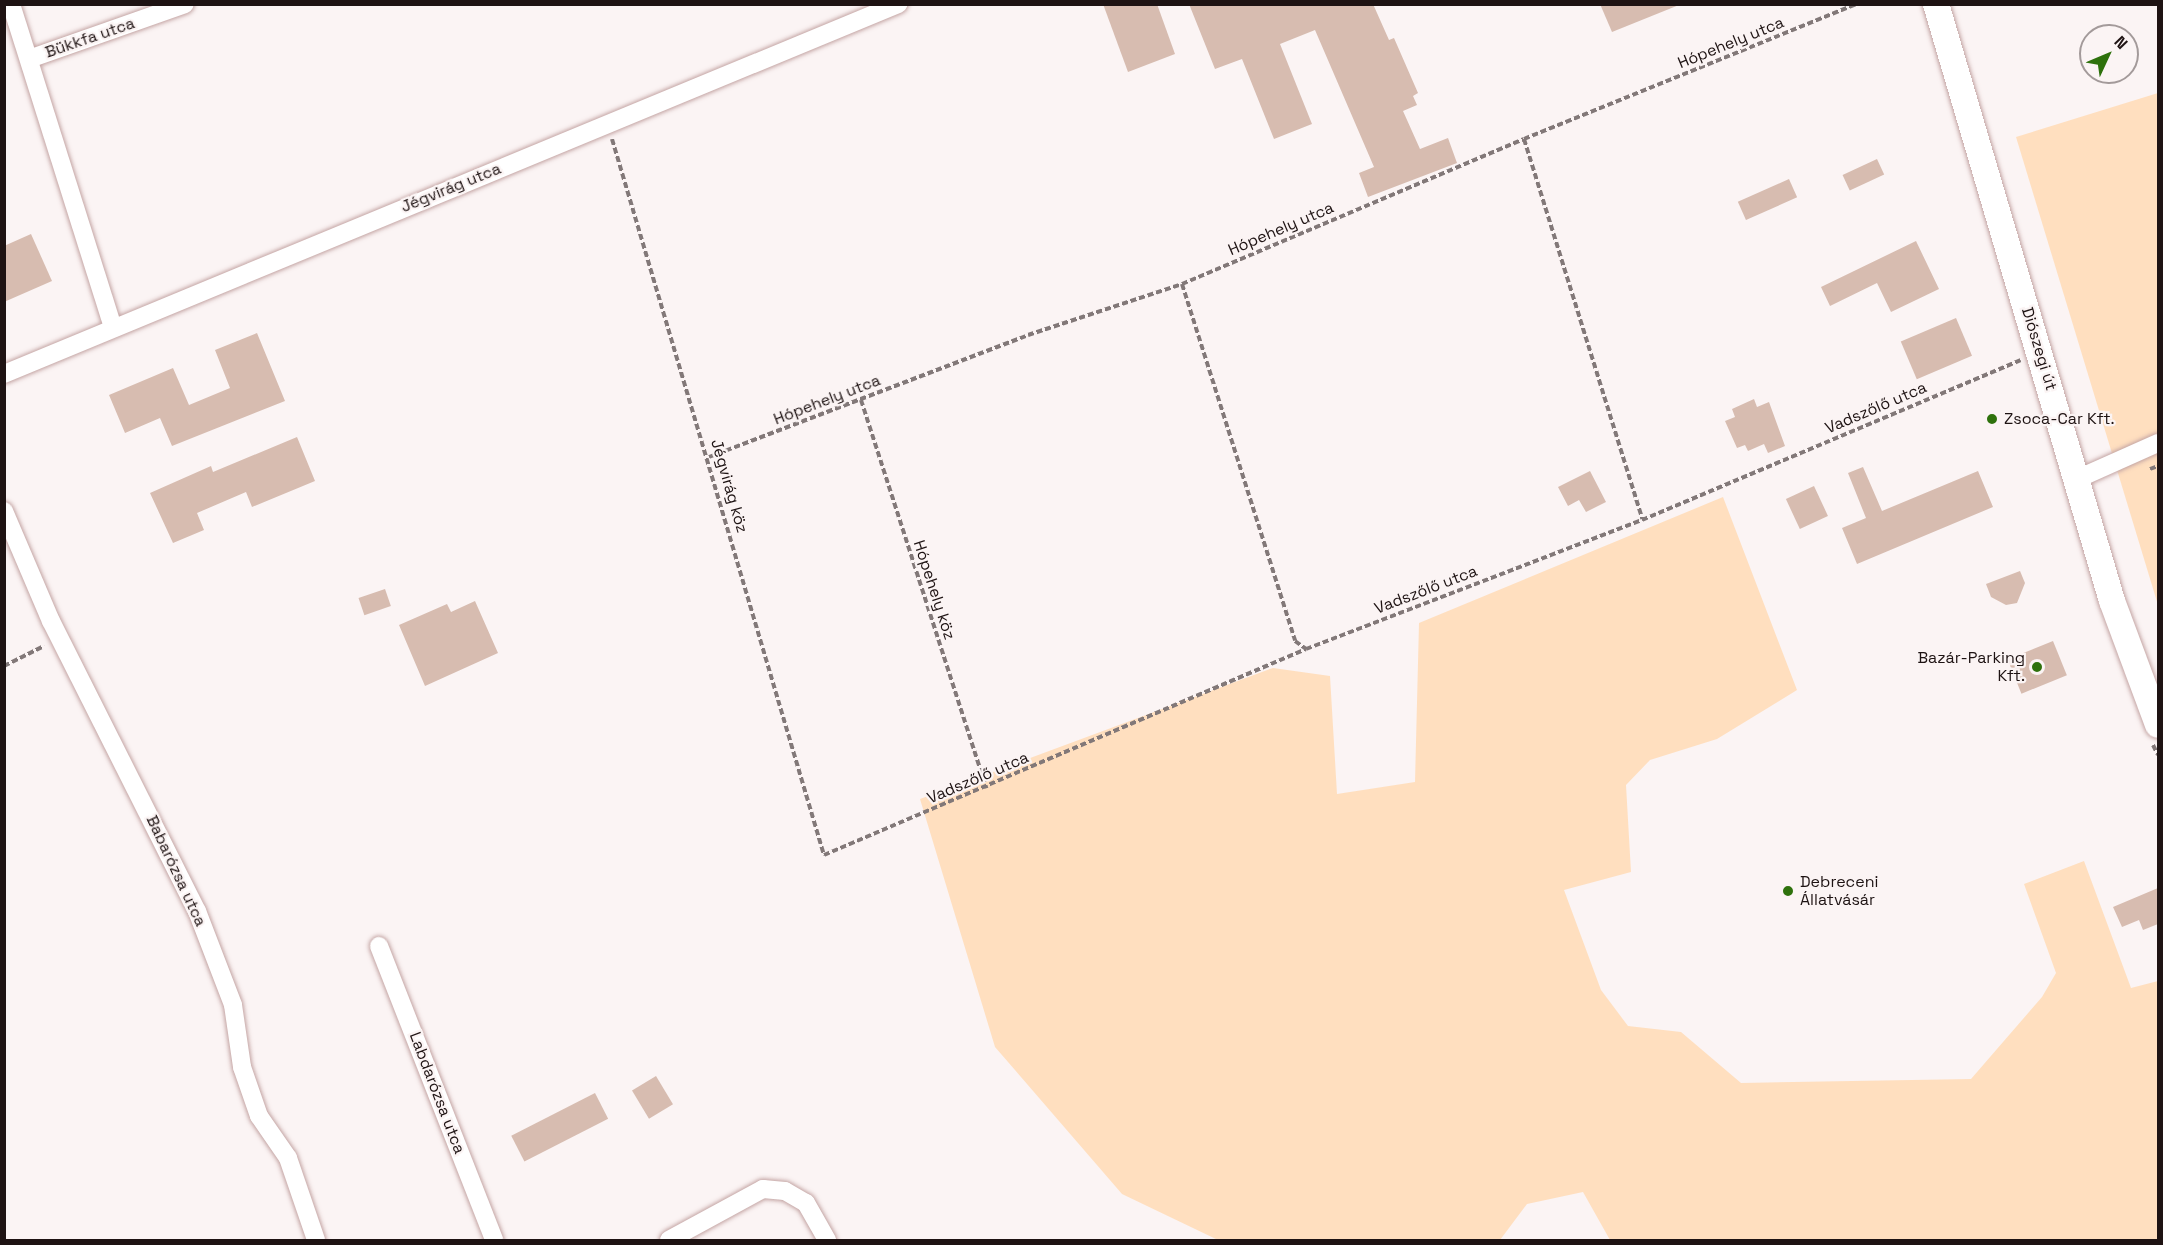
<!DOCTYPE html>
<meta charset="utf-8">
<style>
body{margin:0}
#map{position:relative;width:2163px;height:1245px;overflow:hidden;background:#fbf4f4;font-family:"Space Grotesk",sans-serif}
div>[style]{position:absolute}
.green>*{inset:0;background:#ffdfbf}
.building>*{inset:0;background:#d7bcb0;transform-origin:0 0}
.path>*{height:4px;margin-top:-2px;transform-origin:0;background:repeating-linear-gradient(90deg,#827878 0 6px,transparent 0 9px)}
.roads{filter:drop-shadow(0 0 2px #c4a5a4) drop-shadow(0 0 2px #c4a5a4)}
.minor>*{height:18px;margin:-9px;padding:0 9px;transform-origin:9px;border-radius:9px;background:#fff}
.secondary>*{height:26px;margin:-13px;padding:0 13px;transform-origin:13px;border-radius:13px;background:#fff}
.dots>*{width:16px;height:16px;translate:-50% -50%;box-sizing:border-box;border:3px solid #fbf4f4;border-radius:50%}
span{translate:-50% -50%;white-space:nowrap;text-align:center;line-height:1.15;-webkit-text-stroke:4.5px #fbf4f4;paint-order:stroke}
.street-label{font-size:16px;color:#1e1313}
.poi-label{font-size:16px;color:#1e1313}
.left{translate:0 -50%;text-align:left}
.right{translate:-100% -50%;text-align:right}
.frame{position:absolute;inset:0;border:6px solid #1e1313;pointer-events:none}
.north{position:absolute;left:2079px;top:24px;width:60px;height:60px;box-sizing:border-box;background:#fbf4f4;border:2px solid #a39a9a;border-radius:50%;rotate:46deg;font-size:16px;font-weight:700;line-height:24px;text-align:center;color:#1e1313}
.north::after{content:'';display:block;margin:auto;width:21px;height:27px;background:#2e710c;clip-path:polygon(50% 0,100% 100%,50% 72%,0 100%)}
</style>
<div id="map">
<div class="green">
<i style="clip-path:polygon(2158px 93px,2158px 605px,2016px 137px)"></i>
<i style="clip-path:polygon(1723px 497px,1797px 690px,1717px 739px,1650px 760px,1626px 785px,1631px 872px,1564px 890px,1601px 990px,1628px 1026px,1681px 1032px,1741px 1083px,1971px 1079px,2042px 997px,2056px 973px,2024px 884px,2084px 861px,2131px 988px,2158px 981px,2158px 1240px,1610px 1240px,1583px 1192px,1527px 1204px,1500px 1240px,1218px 1240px,1122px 1194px,995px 1047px,920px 799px,1273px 668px,1330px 676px,1337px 794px,1415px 782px,1419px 623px)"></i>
</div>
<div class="building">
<i style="clip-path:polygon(1103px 4px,1157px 4px,1175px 54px,1128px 72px)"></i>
<i style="clip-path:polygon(1189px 4px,1373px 4px,1389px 40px,1394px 38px,1418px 93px,1413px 96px,1417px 105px,1403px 111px,1420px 149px,1448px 138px,1457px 163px,1368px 197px,1359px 173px,1374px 167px,1315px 30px,1280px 44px,1312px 124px,1274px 139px,1242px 59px,1215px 69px)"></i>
<i style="clip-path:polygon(1600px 4px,1679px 4px,1679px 5px,1612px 32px)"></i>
<i style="left:1877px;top:159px;width:17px;height:38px;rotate:65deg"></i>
<i style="left:1789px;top:179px;width:20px;height:56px;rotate:66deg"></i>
<i style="clip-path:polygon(31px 234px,52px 281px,4px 302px,4px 246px)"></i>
<i style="clip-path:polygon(1916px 241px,1939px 289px,1891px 312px,1877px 283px,1830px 306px,1821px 287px)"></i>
<i style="left:1956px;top:318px;width:41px;height:60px;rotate:67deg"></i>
<i style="clip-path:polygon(257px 333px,285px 401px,172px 446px,160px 418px,125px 433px,109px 395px,173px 368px,189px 405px,230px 388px,215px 350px)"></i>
<i style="clip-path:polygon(1754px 399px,1757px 407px,1769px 402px,1785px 446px,1768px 453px,1764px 444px,1748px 451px,1745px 445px,1737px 448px,1725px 421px,1735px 417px,1732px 409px)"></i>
<i style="clip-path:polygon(297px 437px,315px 481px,252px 507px,246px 492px,197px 513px,204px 530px,173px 543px,150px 493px,211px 466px,213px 472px)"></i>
<i style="clip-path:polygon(1863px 467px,1882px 511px,1978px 471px,1993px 507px,1857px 564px,1842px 528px,1866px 518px,1848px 473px)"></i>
<i style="clip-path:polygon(1590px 471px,1606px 502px,1586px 512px,1579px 500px,1568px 506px,1558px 487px)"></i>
<i style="left:1814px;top:486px;width:33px;height:31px;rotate:65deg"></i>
<i style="clip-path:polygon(2020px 571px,2025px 583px,2017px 603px,2006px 605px,1991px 597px,1986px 584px)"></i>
<i style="left:385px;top:589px;width:18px;height:28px;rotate:71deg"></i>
<i style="clip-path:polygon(475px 601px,498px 653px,425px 686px,399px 625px,447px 604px,451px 612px)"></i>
<i style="left:2053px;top:641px;width:37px;height:49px;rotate:68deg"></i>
<i style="clip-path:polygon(2158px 888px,2158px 924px,2143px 930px,2139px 920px,2122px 927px,2113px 907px)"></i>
<i style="left:656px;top:1076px;width:33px;height:28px;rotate:59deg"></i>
<i style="left:595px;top:1093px;width:29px;height:94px;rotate:63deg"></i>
</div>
<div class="path">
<i style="left:612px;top:139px;width:747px;rotate:73.51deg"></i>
<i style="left:824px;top:855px;width:524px;rotate:-23.14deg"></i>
<i style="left:1306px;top:649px;width:360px;rotate:-21deg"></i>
<i style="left:1642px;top:520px;width:411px;rotate:-22.9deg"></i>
<i style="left:1524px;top:139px;width:398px;rotate:72.7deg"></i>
<i style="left:1182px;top:284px;width:374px;rotate:72.4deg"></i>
<i style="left:1295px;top:641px;width:14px;rotate:36deg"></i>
<i style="left:861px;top:400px;width:408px;rotate:72.1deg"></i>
<i style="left:709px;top:457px;width:342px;rotate:-20.9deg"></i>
<i style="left:1028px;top:335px;width:162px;rotate:-18.3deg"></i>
<i style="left:1182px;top:284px;width:371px;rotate:-23deg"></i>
<i style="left:1524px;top:139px;width:359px;rotate:-22.1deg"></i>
<i style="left:2150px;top:469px;width:9px;rotate:-21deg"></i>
<i style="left:4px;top:666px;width:45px;rotate:-26.6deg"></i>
<i style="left:2153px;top:745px;width:11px;rotate:63deg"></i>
</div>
<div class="roads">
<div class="minor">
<i style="left:11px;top:4px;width:339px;rotate:72.5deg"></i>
<i style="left:29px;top:59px;width:165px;rotate:-19.4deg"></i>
<i style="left:4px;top:374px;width:968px;rotate:-22.48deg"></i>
<i style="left:2077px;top:479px;width:89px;rotate:-24deg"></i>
<i style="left:4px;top:511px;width:120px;rotate:66.9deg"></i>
<i style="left:51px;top:621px;width:325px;rotate:63.3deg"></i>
<i style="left:197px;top:911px;width:101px;rotate:69deg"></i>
<i style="left:233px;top:1005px;width:63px;rotate:81.7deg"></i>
<i style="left:242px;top:1067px;width:52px;rotate:70.9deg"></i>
<i style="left:259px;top:1116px;width:51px;rotate:55.4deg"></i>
<i style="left:288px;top:1158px;width:87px;rotate:71.1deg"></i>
<i style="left:379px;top:946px;width:316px;rotate:68.6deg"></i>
<i style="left:669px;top:1240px;width:107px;rotate:-28.5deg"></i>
<i style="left:763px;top:1189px;width:22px;rotate:5deg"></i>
<i style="left:785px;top:1191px;width:24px;rotate:30deg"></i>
<i style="left:806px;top:1203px;width:43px;rotate:60.4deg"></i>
</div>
<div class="secondary">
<i style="left:1936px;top:4px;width:622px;rotate:73.57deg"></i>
<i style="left:2112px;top:601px;width:132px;rotate:69.6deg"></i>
</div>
</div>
<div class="dots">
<i style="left:1992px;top:419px;background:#2e710c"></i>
<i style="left:2037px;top:667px;background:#2e710c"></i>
<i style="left:1788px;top:891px;background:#2e710c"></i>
</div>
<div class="street-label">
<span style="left:90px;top:38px;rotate:-19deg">Bükkfa utca</span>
<span style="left:1731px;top:43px;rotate:-22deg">Hópehely utca</span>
<span style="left:451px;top:188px;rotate:-22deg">Jégvirág utca</span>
<span style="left:1281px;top:229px;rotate:-23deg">Hópehely utca</span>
<span style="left:2039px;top:349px;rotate:73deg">Diószegi út</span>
<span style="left:827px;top:400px;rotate:-21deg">Hópehely utca</span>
<span style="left:1876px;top:408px;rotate:-23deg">Vadszőlő utca</span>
<span style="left:729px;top:486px;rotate:74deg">Jégvirág köz</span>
<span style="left:934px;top:590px;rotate:72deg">Hópehely köz</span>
<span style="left:1426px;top:590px;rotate:-21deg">Vadszőlő utca</span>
<span style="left:978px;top:778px;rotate:-23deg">Vadszőlő utca</span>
<span style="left:176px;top:871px;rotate:65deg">Babarózsa utca</span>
<span style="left:437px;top:1093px;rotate:69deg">Labdarózsa utca</span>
</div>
<div class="poi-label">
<span class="left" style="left:2004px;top:419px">Zsoca-Car Kft.</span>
<span class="right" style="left:2025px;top:667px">Bazár-Parking<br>Kft.</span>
<span class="left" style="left:1800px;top:891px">Debreceni<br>Állatvásár</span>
</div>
<div class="frame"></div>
<div class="north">N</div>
</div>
